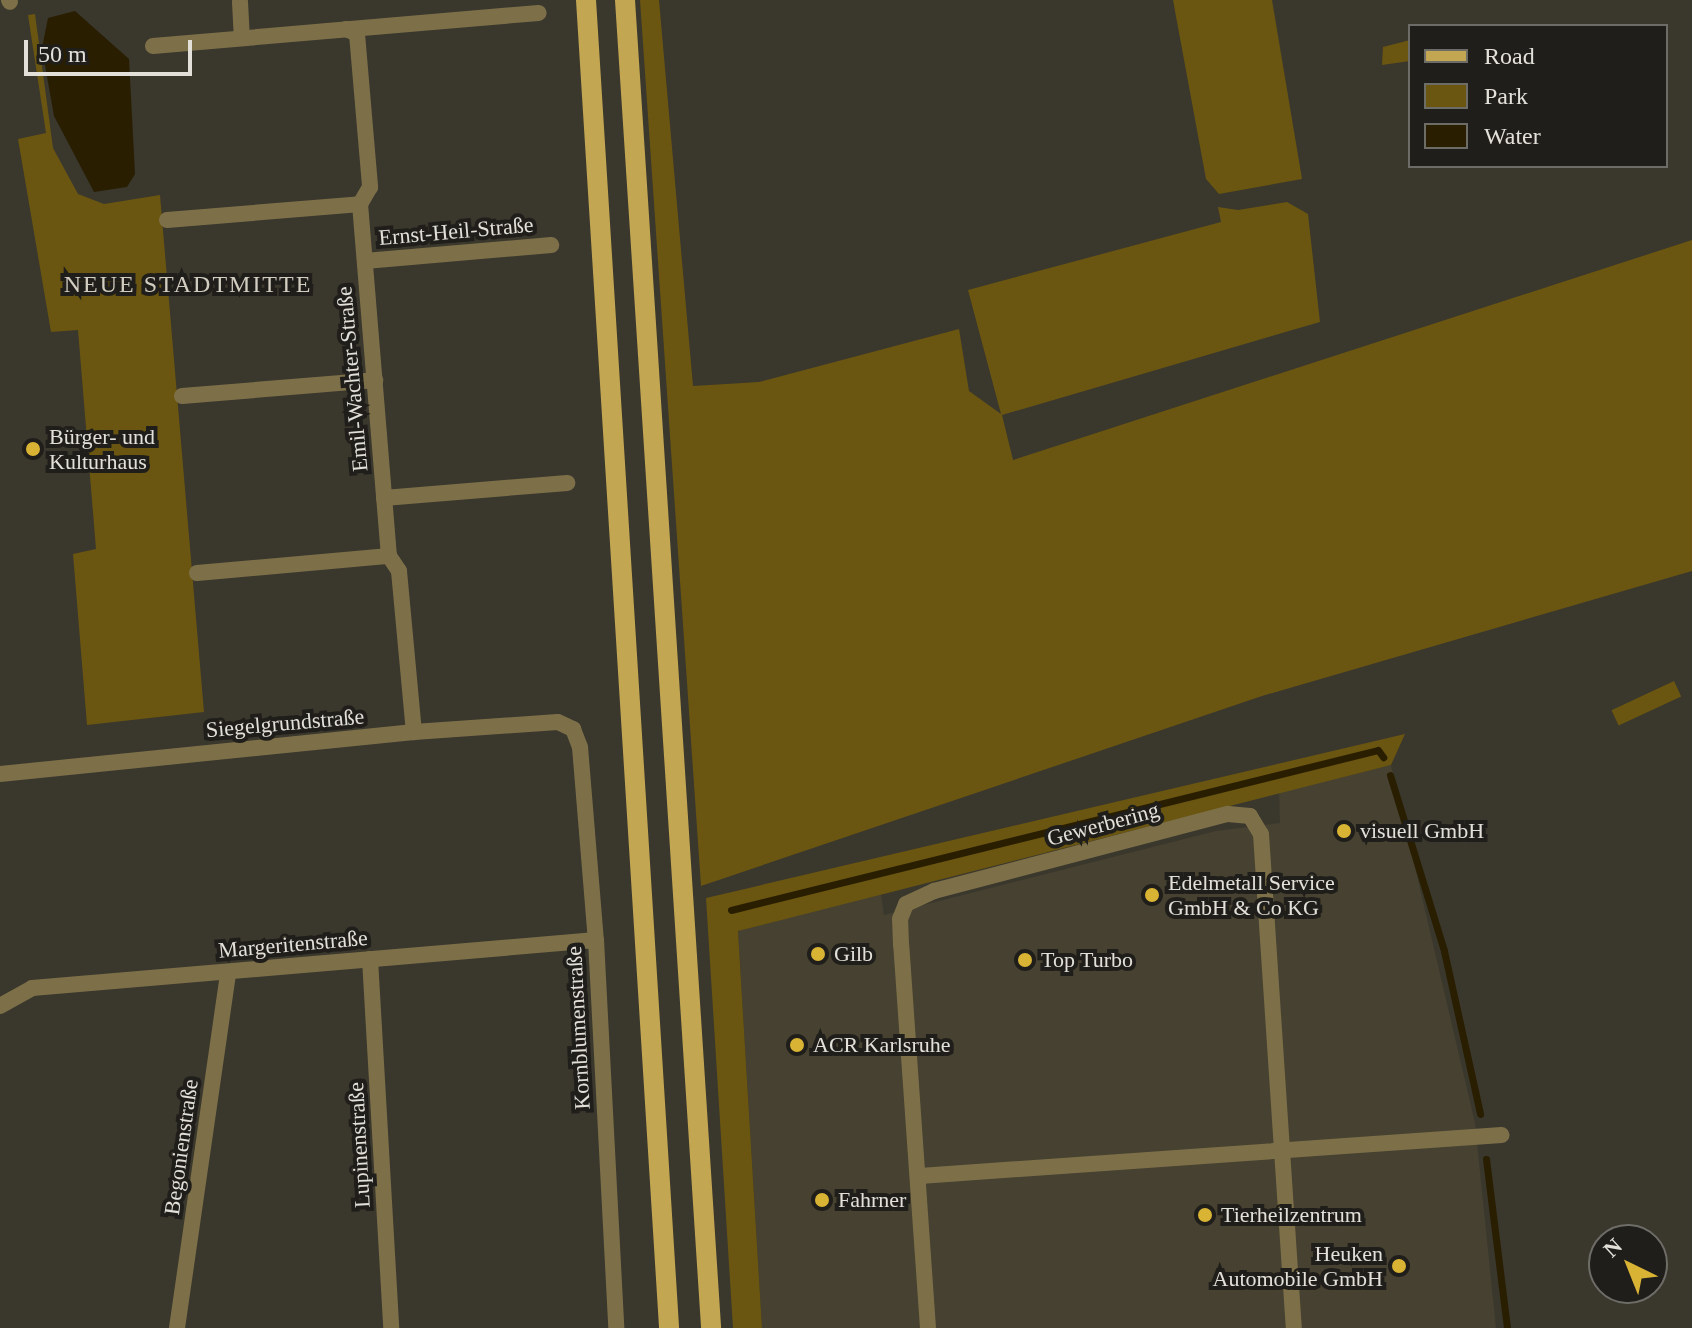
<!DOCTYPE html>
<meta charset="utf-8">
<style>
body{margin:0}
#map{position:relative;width:1692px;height:1328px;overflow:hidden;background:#3a372d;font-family:"Times New Roman",serif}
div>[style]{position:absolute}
.built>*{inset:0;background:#464130}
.green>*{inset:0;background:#6a5610;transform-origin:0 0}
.water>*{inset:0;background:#291e00}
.stream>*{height:7px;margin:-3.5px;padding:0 3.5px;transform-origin:3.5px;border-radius:3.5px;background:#291e00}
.street>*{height:16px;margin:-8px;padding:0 8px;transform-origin:8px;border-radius:8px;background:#7d7049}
.primary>*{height:20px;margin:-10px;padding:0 10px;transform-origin:10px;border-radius:10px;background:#c2a652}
.dots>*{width:22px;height:22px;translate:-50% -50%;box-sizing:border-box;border:4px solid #201e1a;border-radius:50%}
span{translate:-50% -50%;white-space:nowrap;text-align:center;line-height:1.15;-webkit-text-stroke:8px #201e1a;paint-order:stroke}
.street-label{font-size:22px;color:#e2e0d9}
.poi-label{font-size:22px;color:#e2e0d9}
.left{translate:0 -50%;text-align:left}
.right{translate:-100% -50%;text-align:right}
.neighbourhood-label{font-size:24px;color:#d2cdc1;letter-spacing:2px}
.legend{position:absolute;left:1408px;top:24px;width:260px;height:144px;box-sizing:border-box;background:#201e1a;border:2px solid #6e6c66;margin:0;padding:10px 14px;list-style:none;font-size:24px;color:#e2e0d9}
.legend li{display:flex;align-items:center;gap:16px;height:40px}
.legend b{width:40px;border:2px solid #6e6c66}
.north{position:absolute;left:1588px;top:1224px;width:80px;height:80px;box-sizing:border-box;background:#201e1a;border:2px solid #6e6c66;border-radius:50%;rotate:317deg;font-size:22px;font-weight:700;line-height:32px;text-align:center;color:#e2e0d9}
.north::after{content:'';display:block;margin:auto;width:28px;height:36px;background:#d9b334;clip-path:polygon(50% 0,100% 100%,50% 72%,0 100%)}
.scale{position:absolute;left:24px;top:40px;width:168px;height:36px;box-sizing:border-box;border:4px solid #e2e0d9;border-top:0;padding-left:10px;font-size:24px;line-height:28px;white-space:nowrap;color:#e2e0d9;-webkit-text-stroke:6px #201e1a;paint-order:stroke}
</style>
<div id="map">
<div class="built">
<i style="clip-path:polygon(1391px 765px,1475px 1123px,1496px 1328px,762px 1328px,738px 931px,881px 894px,884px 915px,1216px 831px,1280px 823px,1279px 792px)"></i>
</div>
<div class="green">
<i style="clip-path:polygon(640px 0,659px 0,693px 386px,759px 382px,959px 329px,969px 391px,1001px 414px,968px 290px,1221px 222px,1218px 207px,1238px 210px,1287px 202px,1308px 214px,1320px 322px,1002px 415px,1013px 460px,1692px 240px,1692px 571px,1262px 696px,701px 886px)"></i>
<i style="clip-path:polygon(1173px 0,1272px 0,1302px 179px,1219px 194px,1206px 179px)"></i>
<i style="clip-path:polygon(35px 14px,53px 148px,78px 194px,104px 204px,160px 195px,204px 712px,87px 725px,73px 554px,96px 549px,78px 330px,51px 332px,18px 139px,46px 133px,28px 15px)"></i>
<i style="clip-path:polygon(1410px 40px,1410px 61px,1382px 65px,1383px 47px)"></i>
<i style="left:1674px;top:681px;width:17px;height:69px;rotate:65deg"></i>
<i style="clip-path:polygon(1405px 734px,1391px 765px,738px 931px,762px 1328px,733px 1328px,706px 898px)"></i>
</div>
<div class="water">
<i style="clip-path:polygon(75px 11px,129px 59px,135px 174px,127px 187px,94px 192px,54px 116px,42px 48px,48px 18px)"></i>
</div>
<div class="stream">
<i style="left:1390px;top:775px;width:184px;rotate:72.9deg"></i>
<i style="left:1444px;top:951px;width:167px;rotate:77.5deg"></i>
<i style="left:731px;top:910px;width:666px;rotate:-13.89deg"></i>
<i style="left:1378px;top:750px;width:9px;rotate:54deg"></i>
<i style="left:1486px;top:1159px;width:170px;rotate:82.9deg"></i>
</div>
<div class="street">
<i style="left:9px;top:0;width:2px;rotate:63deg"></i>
<i style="left:240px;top:2px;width:36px;rotate:87deg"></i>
<i style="left:346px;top:29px;width:12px;rotate:24deg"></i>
<i style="left:357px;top:34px;width:154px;rotate:85.1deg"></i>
<i style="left:370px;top:187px;width:20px;rotate:120deg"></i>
<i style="left:360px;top:204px;width:353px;rotate:85.3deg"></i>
<i style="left:389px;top:556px;width:18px;rotate:56deg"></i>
<i style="left:399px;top:571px;width:162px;rotate:84.7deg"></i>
<i style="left:153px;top:46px;width:387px;rotate:-4.9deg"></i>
<i style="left:167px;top:220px;width:194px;rotate:-4.7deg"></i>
<i style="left:365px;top:261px;width:187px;rotate:-4.9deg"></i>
<i style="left:182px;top:396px;width:194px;rotate:-4.7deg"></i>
<i style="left:384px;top:498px;width:184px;rotate:-4.7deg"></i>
<i style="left:197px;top:573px;width:193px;rotate:-5.1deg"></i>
<i style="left:0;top:774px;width:416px;rotate:-5.8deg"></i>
<i style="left:414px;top:732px;width:144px;rotate:-4deg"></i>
<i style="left:558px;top:722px;width:17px;rotate:25deg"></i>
<i style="left:573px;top:729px;width:19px;rotate:69deg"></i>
<i style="left:580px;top:747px;width:194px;rotate:85.3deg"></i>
<i style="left:596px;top:940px;width:389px;rotate:87deg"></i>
<i style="left:370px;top:959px;width:370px;rotate:86.7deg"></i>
<i style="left:0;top:1006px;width:37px;rotate:-29deg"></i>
<i style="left:32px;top:988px;width:566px;rotate:-4.86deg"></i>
<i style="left:920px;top:1176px;width:583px;rotate:-4.03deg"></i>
<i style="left:177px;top:1328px;width:359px;rotate:-81.8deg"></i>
<i style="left:928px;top:1328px;width:384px;rotate:-94deg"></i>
<i style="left:901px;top:945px;width:26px;rotate:-92deg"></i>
<i style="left:900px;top:919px;width:16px;rotate:-68deg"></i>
<i style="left:906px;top:904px;width:31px;rotate:-25deg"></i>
<i style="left:934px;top:891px;width:304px;rotate:-14.7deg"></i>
<i style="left:1228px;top:814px;width:22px;rotate:5deg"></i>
<i style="left:1250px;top:816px;width:21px;rotate:59deg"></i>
<i style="left:1261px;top:834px;width:495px;rotate:86.2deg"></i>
</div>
<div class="primary">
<i style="left:586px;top:0;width:1331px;rotate:86.42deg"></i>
<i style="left:625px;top:0;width:1331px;rotate:86.29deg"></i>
</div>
<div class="dots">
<i style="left:33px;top:449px;background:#d9b334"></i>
<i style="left:1344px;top:831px;background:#d9b334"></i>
<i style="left:1152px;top:895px;background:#d9b334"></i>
<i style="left:818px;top:954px;background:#d9b334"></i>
<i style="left:1025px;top:960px;background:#d9b334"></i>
<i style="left:797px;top:1045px;background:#d9b334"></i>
<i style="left:822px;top:1200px;background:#d9b334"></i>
<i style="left:1205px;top:1215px;background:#d9b334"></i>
<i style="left:1399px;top:1266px;background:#d9b334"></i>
</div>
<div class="street-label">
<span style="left:456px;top:231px;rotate:-5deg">Ernst-Heil-Straße</span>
<span style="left:352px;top:379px;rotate:-95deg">Emil-Wachter-Straße</span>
<span style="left:285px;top:723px;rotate:-5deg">Siegelgrundstraße</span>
<span style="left:1103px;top:824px;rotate:-15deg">Gewerbering</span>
<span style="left:293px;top:944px;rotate:-5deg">Margeritenstraße</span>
<span style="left:578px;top:1028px;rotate:-93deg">Kornblumenstraße</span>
<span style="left:359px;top:1145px;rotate:-93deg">Lupinenstraße</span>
<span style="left:181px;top:1147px;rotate:-82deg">Begonienstraße</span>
</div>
<div class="poi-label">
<span class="left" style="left:49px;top:449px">Bürger- und<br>Kulturhaus</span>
<span class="left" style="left:1360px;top:831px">visuell GmbH</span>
<span class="left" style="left:1168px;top:895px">Edelmetall Service<br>GmbH &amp; Co KG</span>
<span class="left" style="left:834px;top:954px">Gilb</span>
<span class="left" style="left:1041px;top:960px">Top Turbo</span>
<span class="left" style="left:813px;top:1045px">ACR Karlsruhe</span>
<span class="left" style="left:838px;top:1200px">Fahrner</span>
<span class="left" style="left:1221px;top:1215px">Tierheilzentrum</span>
<span class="right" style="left:1383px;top:1266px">Heuken<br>Automobile GmbH</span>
</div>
<div class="neighbourhood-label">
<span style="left:188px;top:285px">NEUE STADTMITTE</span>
</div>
<ul class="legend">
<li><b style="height:10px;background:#c2a652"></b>Road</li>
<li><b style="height:22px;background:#6a5610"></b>Park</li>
<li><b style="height:22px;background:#291e00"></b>Water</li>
</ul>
<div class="north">N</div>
<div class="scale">50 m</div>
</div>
